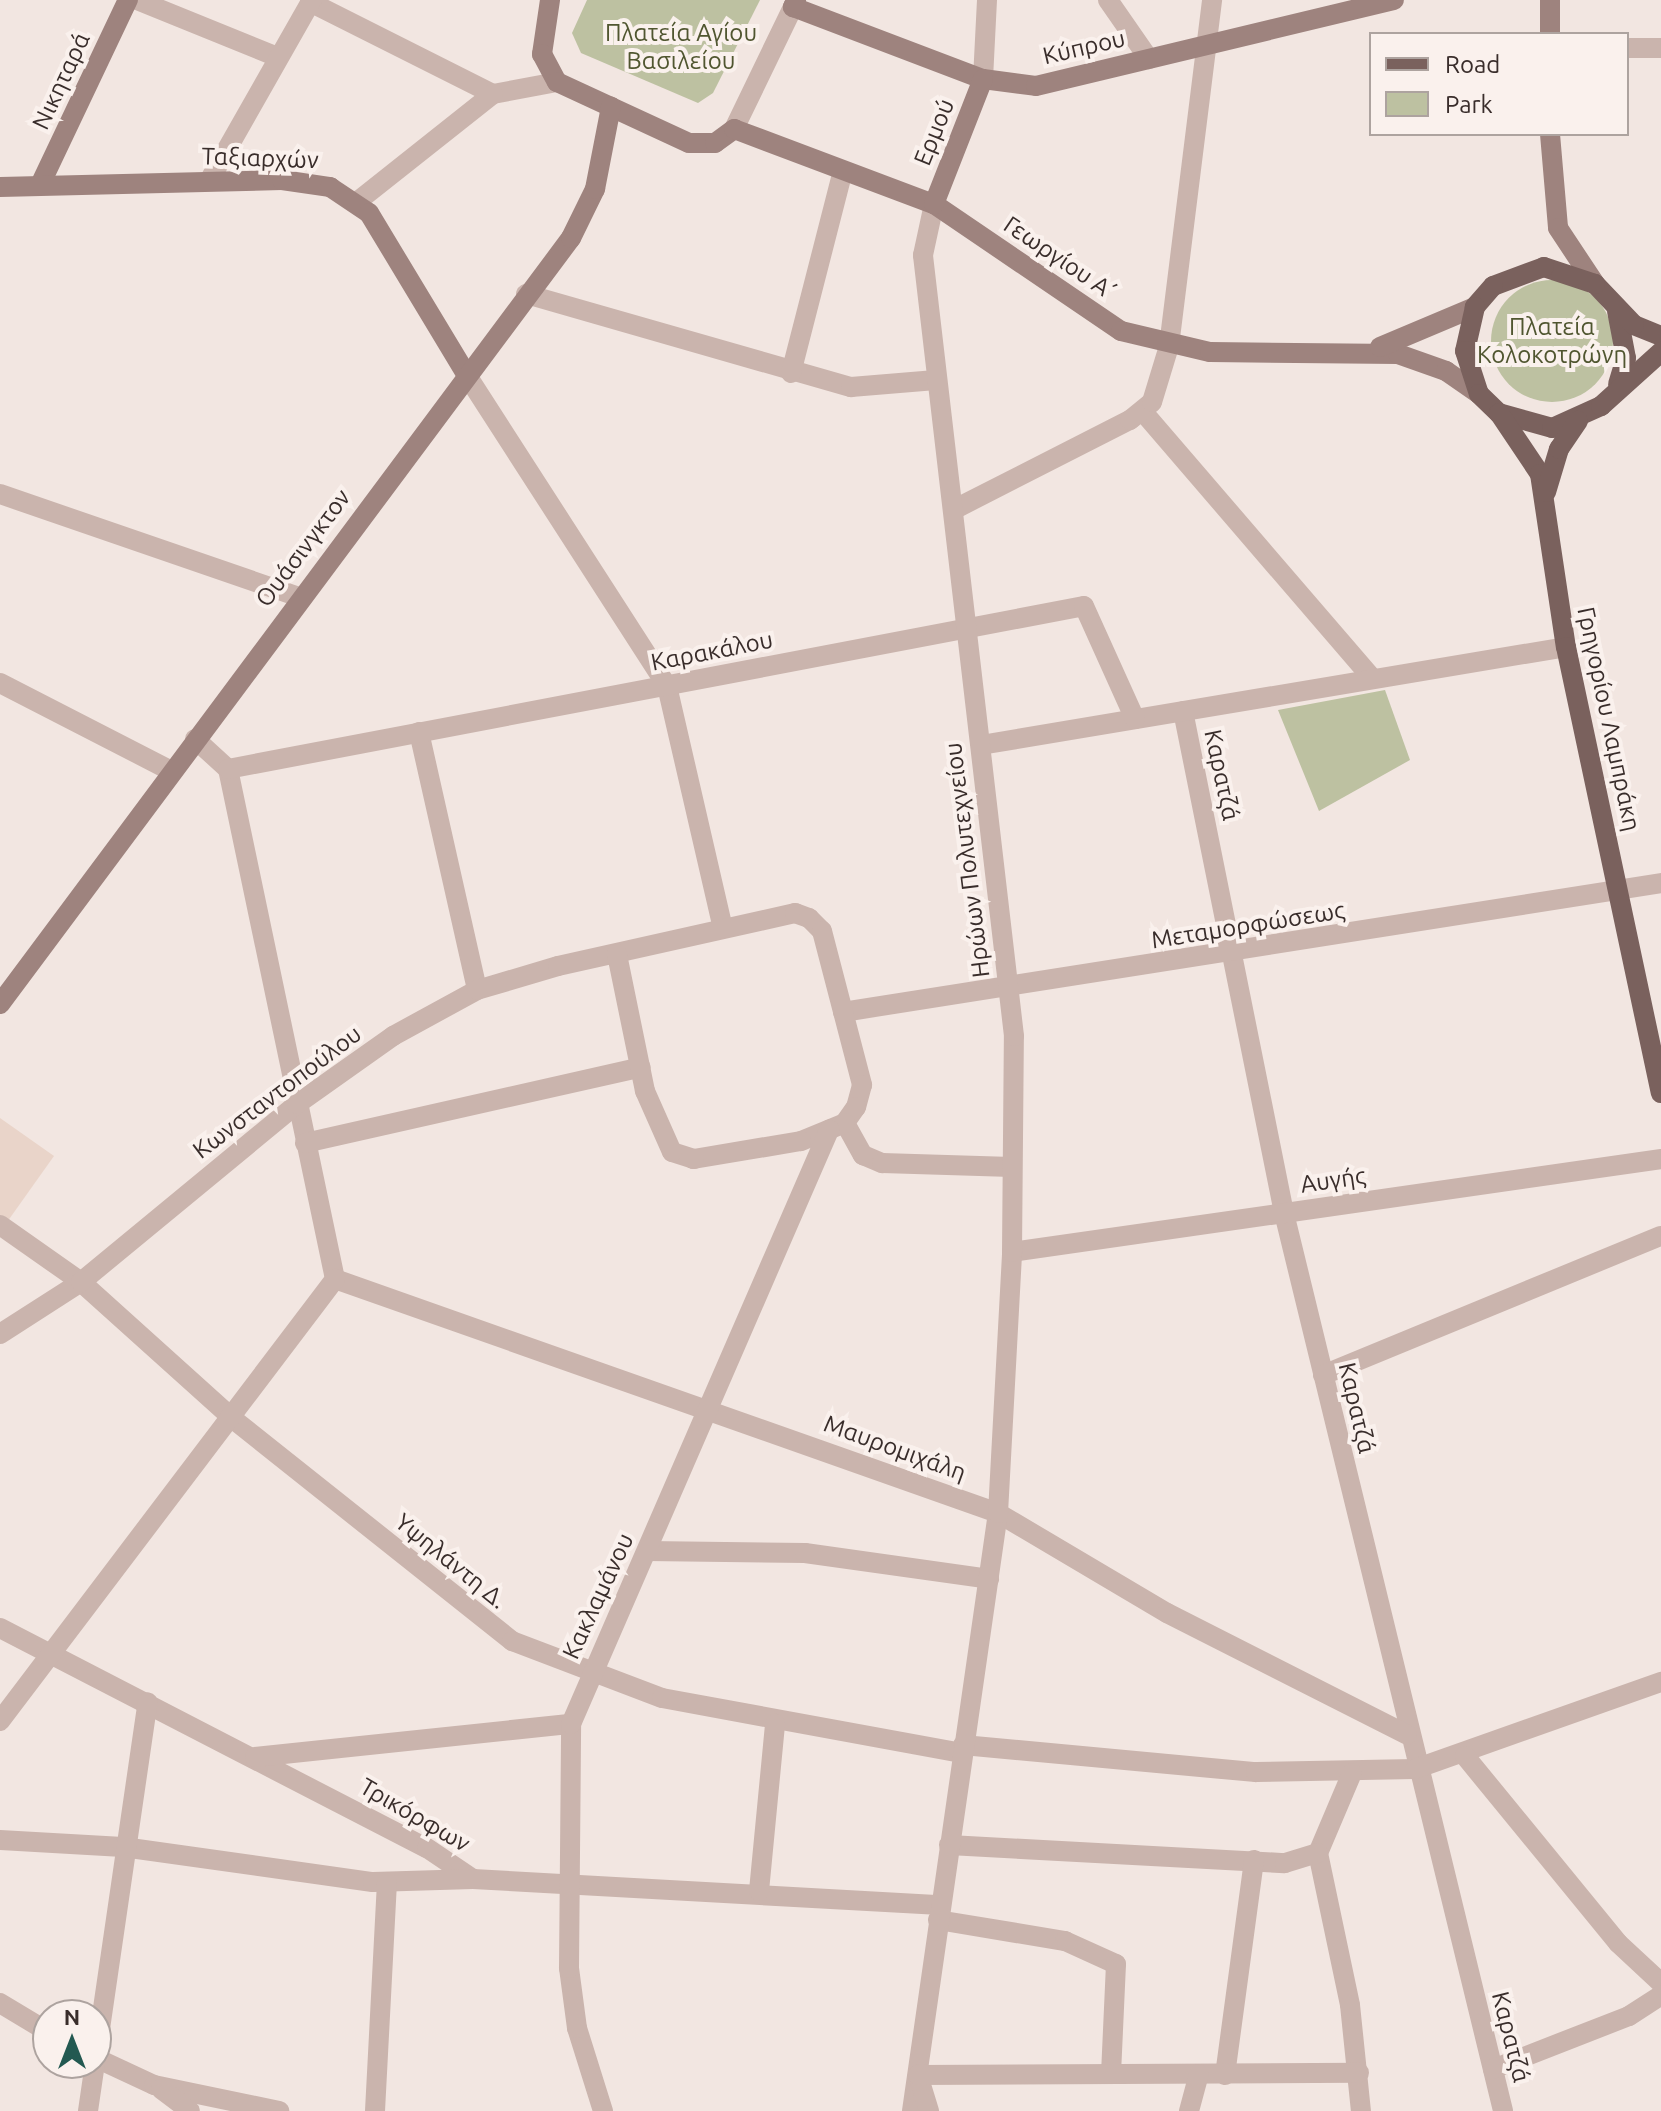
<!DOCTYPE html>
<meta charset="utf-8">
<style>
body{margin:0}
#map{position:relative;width:1661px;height:2111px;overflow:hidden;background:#f2e6e1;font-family:Ubuntu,sans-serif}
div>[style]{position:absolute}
.green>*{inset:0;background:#bdc1a1}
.round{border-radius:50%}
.plaza>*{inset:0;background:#e9d4c9}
.street>*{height:20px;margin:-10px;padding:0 10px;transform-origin:10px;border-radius:10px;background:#cab4ad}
.secondary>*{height:20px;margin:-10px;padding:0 10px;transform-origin:10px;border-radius:10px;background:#9e837e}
.primary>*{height:20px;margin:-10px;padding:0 10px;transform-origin:10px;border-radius:10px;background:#7a615d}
span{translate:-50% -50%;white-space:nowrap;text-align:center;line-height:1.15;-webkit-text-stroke:8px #faf1ed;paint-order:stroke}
.park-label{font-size:24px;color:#505630}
.street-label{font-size:24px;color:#392d2b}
.legend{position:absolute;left:1369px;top:32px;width:260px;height:104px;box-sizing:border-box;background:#faf1ed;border:2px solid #ada39f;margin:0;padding:10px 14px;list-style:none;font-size:24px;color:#392d2b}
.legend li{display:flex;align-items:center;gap:16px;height:40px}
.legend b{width:40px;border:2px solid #ada39f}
.north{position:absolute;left:32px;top:1999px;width:80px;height:80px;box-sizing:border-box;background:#faf1ed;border:2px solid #ada39f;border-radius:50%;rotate:0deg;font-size:22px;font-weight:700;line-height:32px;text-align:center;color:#392d2b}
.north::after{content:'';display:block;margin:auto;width:28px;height:36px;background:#235951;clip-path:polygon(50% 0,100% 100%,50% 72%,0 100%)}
</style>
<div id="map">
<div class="green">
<i style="clip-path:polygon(587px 0,760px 0,713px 93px,698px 103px,581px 53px,572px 33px)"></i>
<i class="round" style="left:1491px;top:280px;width:122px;height:122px"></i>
<i style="clip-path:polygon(1385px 690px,1410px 760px,1319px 811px,1278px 710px)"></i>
</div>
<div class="plaza">
<i style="clip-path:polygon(0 1118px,54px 1156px,0 1232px)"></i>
</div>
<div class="street">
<i style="left:137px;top:0;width:149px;rotate:22.1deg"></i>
<i style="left:1108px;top:0;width:72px;rotate:55.2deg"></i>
<i style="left:310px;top:2px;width:205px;rotate:26.7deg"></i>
<i style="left:493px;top:94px;width:65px;rotate:-10.6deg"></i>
<i style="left:1627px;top:48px;width:34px"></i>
<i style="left:983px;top:79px;width:79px;rotate:-87.1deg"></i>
<i style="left:734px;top:129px;width:136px;rotate:-64.2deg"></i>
<i style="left:209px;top:181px;width:208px;rotate:-60.4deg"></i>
<i style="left:358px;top:201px;width:172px;rotate:-38.4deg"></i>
<i style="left:526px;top:294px;width:338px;rotate:16deg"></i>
<i style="left:851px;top:387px;width:85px;rotate:-4.7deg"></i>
<i style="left:791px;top:373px;width:209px;rotate:-75.6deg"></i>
<i style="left:466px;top:374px;width:371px;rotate:57.2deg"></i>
<i style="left:667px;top:686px;width:248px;rotate:77deg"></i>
<i style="left:1144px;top:413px;width:350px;rotate:49.3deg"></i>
<i style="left:0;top:494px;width:316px;rotate:19deg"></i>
<i style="left:953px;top:510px;width:199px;rotate:-27deg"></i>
<i style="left:1130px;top:420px;width:28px;rotate:-39deg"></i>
<i style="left:1152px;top:402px;width:59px;rotate:-73.1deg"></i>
<i style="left:1169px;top:346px;width:349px;rotate:-82.9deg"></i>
<i style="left:0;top:683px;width:192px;rotate:27.2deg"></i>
<i style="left:1183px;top:711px;width:512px;rotate:78.62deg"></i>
<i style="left:1284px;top:1213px;width:924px;rotate:76.29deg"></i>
<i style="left:419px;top:732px;width:264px;rotate:77.3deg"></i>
<i style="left:195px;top:739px;width:45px;rotate:42.3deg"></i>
<i style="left:228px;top:769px;width:521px;rotate:78.15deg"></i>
<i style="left:981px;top:745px;width:593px;rotate:-9.51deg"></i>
<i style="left:228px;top:769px;width:871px;rotate:-10.78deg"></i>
<i style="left:1084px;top:606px;width:124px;rotate:65.7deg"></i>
<i style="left:843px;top:1012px;width:828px;rotate:-8.96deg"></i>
<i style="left:845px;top:1123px;width:37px;rotate:61deg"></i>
<i style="left:863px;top:1155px;width:21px;rotate:23deg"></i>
<i style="left:882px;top:1163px;width:130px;rotate:1.8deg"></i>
<i style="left:305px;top:1143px;width:344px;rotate:-12.7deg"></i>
<i style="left:0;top:1225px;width:99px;rotate:35.1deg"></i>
<i style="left:81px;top:1282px;width:205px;rotate:42deg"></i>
<i style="left:233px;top:1419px;width:357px;rotate:38.5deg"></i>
<i style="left:512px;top:1641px;width:160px;rotate:20.8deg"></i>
<i style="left:662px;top:1698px;width:304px;rotate:10.4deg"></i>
<i style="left:1012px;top:1252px;width:656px;rotate:-8.15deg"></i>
<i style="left:335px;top:1279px;width:703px;rotate:19.44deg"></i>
<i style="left:998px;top:1513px;width:196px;rotate:30.6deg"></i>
<i style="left:1167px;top:1613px;width:269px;rotate:26.9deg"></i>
<i style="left:0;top:1334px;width:96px;rotate:-32.7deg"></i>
<i style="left:81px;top:1282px;width:280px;rotate:-39.5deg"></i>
<i style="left:297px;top:1104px;width:118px;rotate:-35.3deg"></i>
<i style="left:393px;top:1036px;width:96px;rotate:-28.7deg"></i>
<i style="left:477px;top:990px;width:84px;rotate:-16.5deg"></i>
<i style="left:558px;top:966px;width:243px;rotate:-12.6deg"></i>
<i style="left:795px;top:913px;width:15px;rotate:20deg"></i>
<i style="left:809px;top:918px;width:18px;rotate:45deg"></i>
<i style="left:822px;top:931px;width:159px;rotate:75.4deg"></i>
<i style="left:862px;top:1085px;width:23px;rotate:105deg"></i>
<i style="left:856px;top:1107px;width:19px;rotate:125deg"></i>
<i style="left:845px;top:1123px;width:48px;rotate:157.8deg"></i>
<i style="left:801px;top:1141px;width:109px;rotate:170.5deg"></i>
<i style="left:694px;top:1159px;width:23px;rotate:-162deg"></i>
<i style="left:672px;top:1152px;width:67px;rotate:-113.9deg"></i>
<i style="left:645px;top:1091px;width:140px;rotate:-101.6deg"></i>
<i style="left:1323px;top:1375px;width:365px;rotate:-22.4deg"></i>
<i style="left:647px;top:1551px;width:158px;rotate:0.7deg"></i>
<i style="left:805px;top:1553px;width:186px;rotate:8deg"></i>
<i style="left:0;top:1628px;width:480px;rotate:27.3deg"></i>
<i style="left:427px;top:1848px;width:55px;rotate:34deg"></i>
<i style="left:473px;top:1879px;width:468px;rotate:3.2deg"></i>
<i style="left:0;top:1721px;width:555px;rotate:-52.84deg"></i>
<i style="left:963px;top:1745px;width:294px;rotate:5.3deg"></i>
<i style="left:1256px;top:1772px;width:159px;rotate:-1.1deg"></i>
<i style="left:1415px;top:1769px;width:261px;rotate:-19.5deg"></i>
<i style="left:1465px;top:1756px;width:242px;rotate:50.7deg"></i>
<i style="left:1618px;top:1943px;width:59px;rotate:42.9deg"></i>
<i style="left:255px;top:1757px;width:318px;rotate:-6deg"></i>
<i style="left:1352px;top:1773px;width:87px;rotate:113deg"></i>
<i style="left:1318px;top:1853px;width:155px;rotate:78.1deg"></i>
<i style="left:1350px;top:2005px;width:107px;rotate:84.1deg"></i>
<i style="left:0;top:1840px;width:123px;rotate:3.3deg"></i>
<i style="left:123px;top:1847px;width:252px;rotate:8deg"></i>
<i style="left:373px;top:1882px;width:100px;rotate:-1.7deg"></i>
<i style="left:949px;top:1845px;width:336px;rotate:3.1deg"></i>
<i style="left:1285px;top:1863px;width:34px;rotate:-17deg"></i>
<i style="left:759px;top:1891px;width:168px;rotate:-84.5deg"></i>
<i style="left:938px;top:1920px;width:129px;rotate:9.4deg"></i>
<i style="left:1065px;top:1941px;width:56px;rotate:24.3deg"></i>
<i style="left:1116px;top:1964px;width:110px;rotate:92.6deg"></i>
<i style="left:0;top:2003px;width:56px;rotate:31.1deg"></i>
<i style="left:96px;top:2058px;width:64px;rotate:25deg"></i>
<i style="left:154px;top:2085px;width:128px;rotate:11.7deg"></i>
<i style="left:1493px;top:2069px;width:146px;rotate:-21.3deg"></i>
<i style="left:1629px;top:2016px;width:38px;rotate:-33deg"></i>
<i style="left:1225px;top:2075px;width:217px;rotate:-82.3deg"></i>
<i style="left:161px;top:2089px;width:36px;rotate:37deg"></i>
<i style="left:88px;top:2111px;width:413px;rotate:-81.7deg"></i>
<i style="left:375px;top:2111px;width:229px;rotate:-87deg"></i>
<i style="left:603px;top:2111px;width:87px;rotate:-107.4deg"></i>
<i style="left:577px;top:2028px;width:61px;rotate:-97.6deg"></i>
<i style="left:569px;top:1968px;width:244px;rotate:-89.5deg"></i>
<i style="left:571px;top:1724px;width:648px;rotate:-66.52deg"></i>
<i style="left:912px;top:2111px;width:604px;rotate:-81.82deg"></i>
<i style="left:998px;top:1513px;width:261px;rotate:-86.9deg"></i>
<i style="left:1012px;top:1252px;width:216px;rotate:-89.5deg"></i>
<i style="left:1014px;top:1036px;width:786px;rotate:-96.65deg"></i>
<i style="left:923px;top:255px;width:52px;rotate:-77.8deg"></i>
<i style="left:929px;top:2111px;width:38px;rotate:-107deg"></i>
<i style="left:918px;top:2075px;width:441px;rotate:-0.3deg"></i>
<i style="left:1189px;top:2111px;width:38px;rotate:-75deg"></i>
</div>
<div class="secondary">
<i style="left:550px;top:0;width:55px;rotate:98.4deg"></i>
<i style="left:542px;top:54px;width:32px;rotate:62deg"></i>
<i style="left:557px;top:82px;width:145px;rotate:24.8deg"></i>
<i style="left:689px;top:143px;width:26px"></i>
<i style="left:715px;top:143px;width:24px;rotate:-36deg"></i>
<i style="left:734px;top:129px;width:214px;rotate:20.6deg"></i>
<i style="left:934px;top:204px;width:226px;rotate:34.2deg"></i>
<i style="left:1121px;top:331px;width:91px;rotate:13.3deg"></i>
<i style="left:1210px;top:352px;width:188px;rotate:0.6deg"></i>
<i style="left:1398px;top:354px;width:51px;rotate:19.5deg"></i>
<i style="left:1446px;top:371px;width:40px;rotate:34.9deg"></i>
<i style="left:796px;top:0;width:8px;rotate:113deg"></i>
<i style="left:793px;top:7px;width:203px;rotate:20.8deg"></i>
<i style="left:983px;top:79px;width:53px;rotate:7.5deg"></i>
<i style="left:1036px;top:86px;width:368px;rotate:-13.5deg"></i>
<i style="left:1550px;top:34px;width:34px;rotate:-90deg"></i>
<i style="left:1550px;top:134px;width:94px;rotate:85.1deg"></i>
<i style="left:1558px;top:228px;width:67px;rotate:56.5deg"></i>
<i style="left:40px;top:185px;width:205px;rotate:-64.6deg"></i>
<i style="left:0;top:187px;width:282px;rotate:-1.4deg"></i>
<i style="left:282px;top:180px;width:49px;rotate:8.3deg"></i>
<i style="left:330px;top:187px;width:47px;rotate:33.7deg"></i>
<i style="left:369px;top:213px;width:188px;rotate:58.9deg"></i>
<i style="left:934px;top:204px;width:134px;rotate:-68.6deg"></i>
<i style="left:1380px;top:347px;width:103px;rotate:-22.8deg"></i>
<i style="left:0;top:1004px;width:955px;rotate:-53.3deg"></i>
<i style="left:571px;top:238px;width:55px;rotate:-63.9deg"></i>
<i style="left:595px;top:189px;width:84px;rotate:-79deg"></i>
</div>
<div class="primary">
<i style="left:1617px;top:311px;width:48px;rotate:79.2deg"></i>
<i style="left:1626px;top:358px;width:27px;rotate:107deg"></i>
<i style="left:1661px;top:336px;width:29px;rotate:-158deg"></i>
<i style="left:1634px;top:325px;width:57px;rotate:-133.6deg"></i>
<i style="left:1595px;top:284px;width:54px;rotate:-161.6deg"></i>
<i style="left:1544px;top:267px;width:54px;rotate:159.6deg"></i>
<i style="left:1493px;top:286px;width:28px;rotate:131deg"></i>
<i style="left:1475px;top:307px;width:45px;rotate:102.8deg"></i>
<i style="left:1465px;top:351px;width:45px;rotate:72deg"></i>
<i style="left:1479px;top:394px;width:28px;rotate:44deg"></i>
<i style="left:1499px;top:413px;width:55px;rotate:15.8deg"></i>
<i style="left:1552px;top:428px;width:54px;rotate:-24.2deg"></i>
<i style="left:1601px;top:406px;width:81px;rotate:-42deg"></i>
<i style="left:1499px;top:413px;width:73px;rotate:56.1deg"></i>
<i style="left:1540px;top:474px;width:175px;rotate:81.5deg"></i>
<i style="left:1566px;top:647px;width:456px;rotate:78deg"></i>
<i style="left:1546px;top:492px;width:45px;rotate:-73.2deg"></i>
<i style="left:1559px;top:449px;width:34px;rotate:-56deg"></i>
</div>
<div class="park-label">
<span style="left:681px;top:47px">Πλατεία Αγίου<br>Βασιλείου</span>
<span style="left:1552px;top:341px">Πλατεία<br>Κολοκοτρώνη</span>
</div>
<div class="street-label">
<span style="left:1084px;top:47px;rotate:-13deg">Κύπρου</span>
<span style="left:61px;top:81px;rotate:-65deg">Νικηταρά</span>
<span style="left:934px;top:132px;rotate:-68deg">Ερμού</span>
<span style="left:260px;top:158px;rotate:2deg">Ταξιαρχών</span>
<span style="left:1057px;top:256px;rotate:34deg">Γεωργίου Α΄</span>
<span style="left:303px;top:548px;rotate:-53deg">Ουάσινγκτον</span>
<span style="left:712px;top:651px;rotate:-11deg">Καρακάλου</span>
<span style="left:1609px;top:719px;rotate:78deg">Γρηγορίου Λαμπράκη</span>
<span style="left:1222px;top:775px;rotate:78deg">Καρατζά</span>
<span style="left:967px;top:860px;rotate:-97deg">Ηρώων Πολυτεχνείου</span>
<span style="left:1248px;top:925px;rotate:-9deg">Μεταμορφώσεως</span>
<span style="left:277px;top:1092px;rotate:-37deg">Κωνσταντοπούλου</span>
<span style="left:1333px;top:1180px;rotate:-8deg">Αυγής</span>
<span style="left:1357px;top:1408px;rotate:77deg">Καρατζά</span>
<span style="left:895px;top:1448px;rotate:20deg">Μαυρομιχάλη</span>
<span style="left:451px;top:1561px;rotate:39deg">Υψηλάντη Δ.</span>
<span style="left:598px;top:1596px;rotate:-65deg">Κακλαμάνου</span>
<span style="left:415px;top:1815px;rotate:30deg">Τρικόρφων</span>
<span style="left:1511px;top:2037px;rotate:76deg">Καρατζά</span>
</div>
<ul class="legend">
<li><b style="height:10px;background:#7a615d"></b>Road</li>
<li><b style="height:22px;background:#bdc1a1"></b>Park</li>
</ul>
<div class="north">N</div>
</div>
